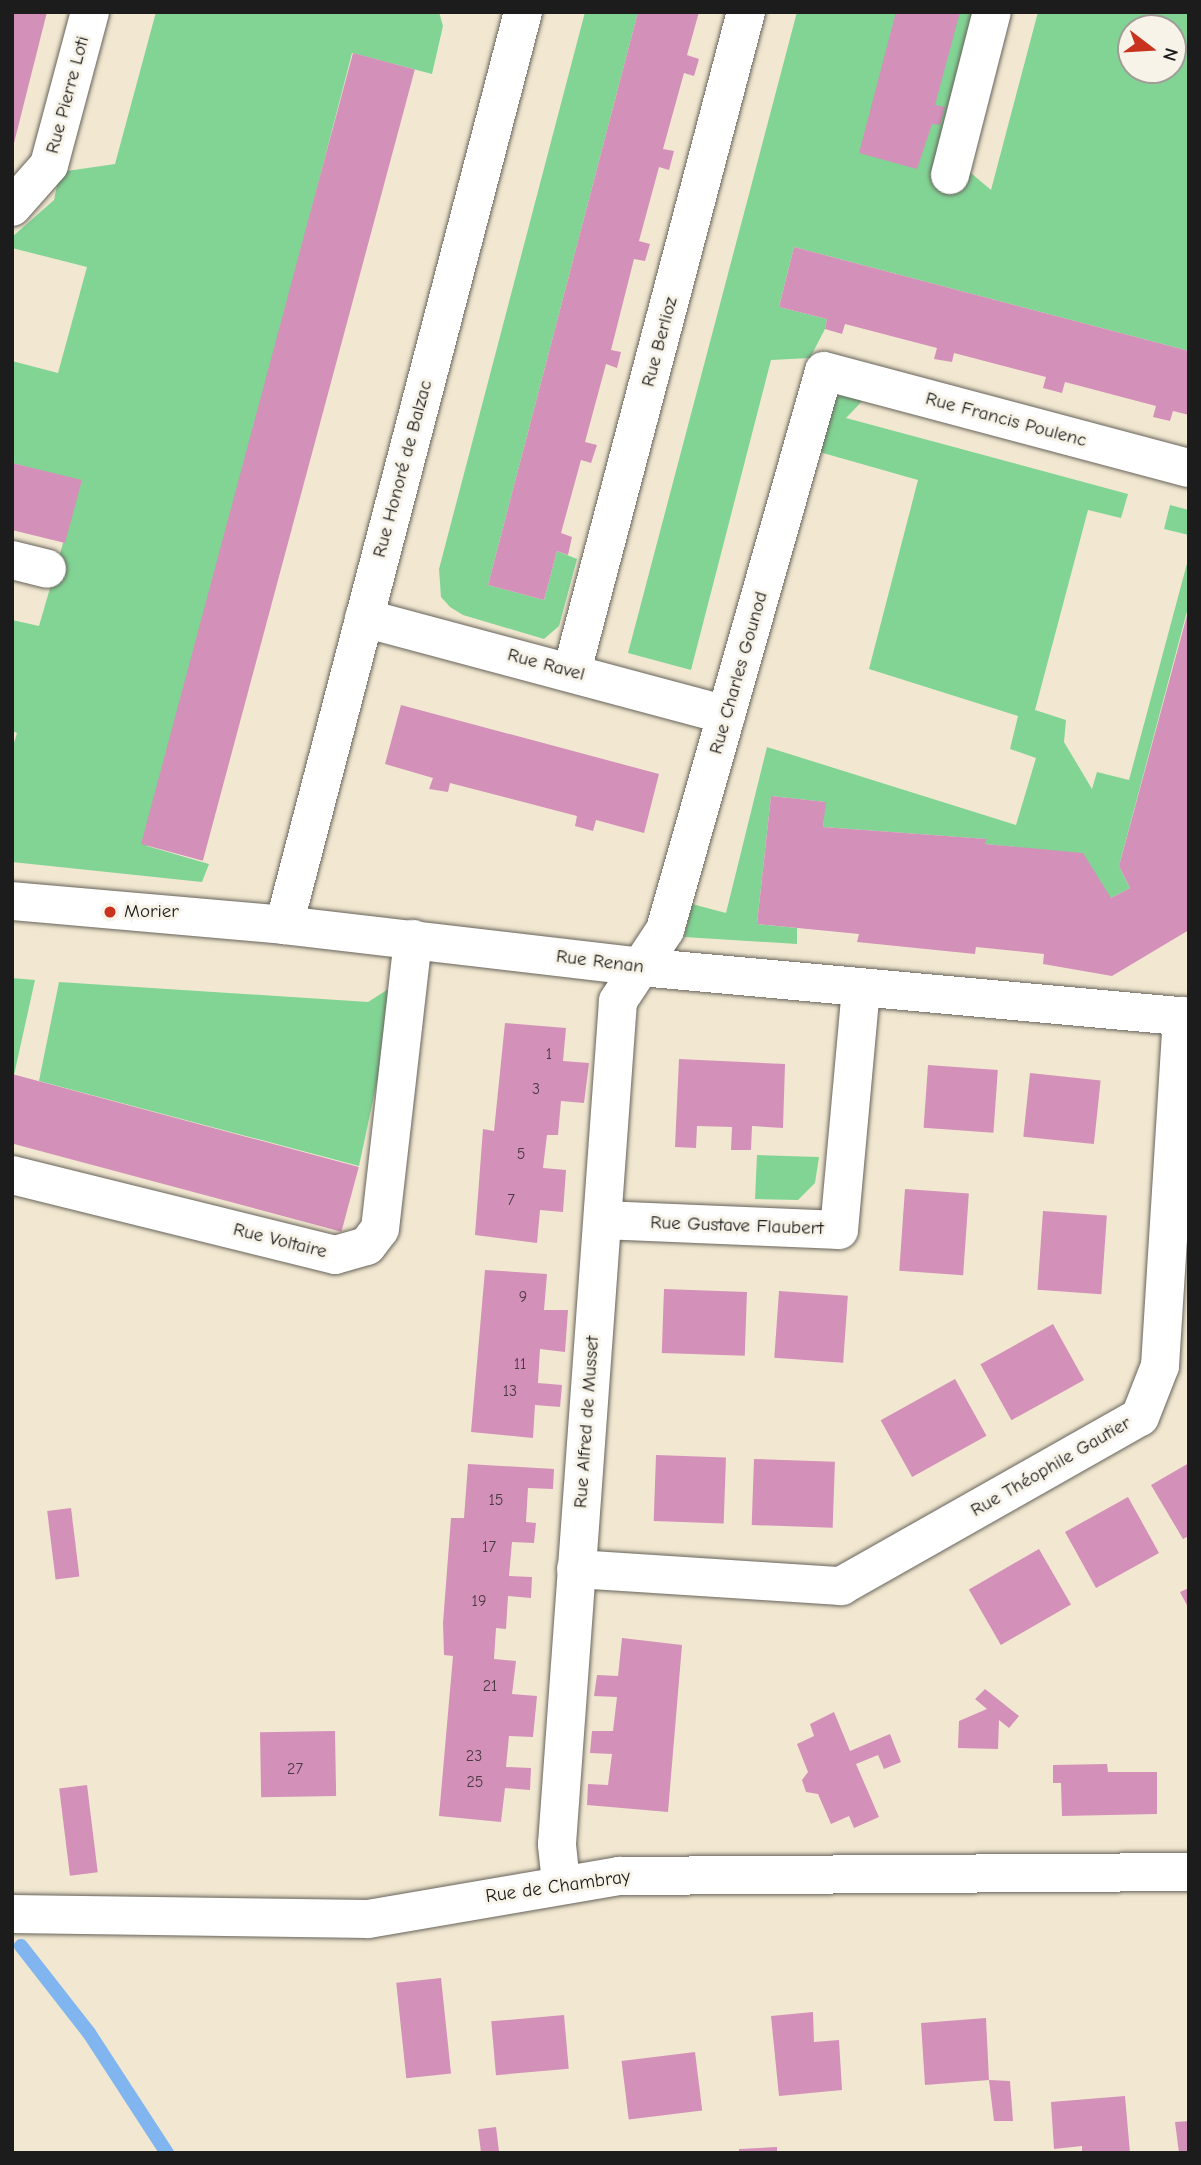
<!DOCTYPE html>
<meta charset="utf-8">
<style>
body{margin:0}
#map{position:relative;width:1201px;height:2165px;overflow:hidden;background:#f2e8d1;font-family:"Comic Neue",sans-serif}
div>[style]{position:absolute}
.green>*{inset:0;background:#82d495}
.stream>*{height:14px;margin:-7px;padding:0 7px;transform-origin:7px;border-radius:7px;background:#81b5ef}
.building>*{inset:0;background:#d390b8;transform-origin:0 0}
.roads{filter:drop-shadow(0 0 2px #67635b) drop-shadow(0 0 2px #67635b)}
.minor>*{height:38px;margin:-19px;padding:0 19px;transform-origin:19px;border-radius:19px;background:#fff}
.dots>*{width:19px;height:19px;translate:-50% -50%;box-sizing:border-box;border:4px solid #f7f3e8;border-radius:50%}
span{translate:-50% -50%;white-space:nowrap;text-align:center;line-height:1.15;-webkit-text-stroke:6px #f7f3e8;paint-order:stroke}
.number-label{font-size:16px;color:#4a3943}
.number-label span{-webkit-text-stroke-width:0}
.street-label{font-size:19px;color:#1c1c1c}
.poi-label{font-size:19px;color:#1c1c1c}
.left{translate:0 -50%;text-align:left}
.frame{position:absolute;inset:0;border:14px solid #1c1c1c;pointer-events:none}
.north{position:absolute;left:1117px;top:14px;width:70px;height:70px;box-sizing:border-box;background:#f7f3e8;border:2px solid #9f9d96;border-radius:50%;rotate:107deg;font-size:19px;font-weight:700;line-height:28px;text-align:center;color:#1c1c1c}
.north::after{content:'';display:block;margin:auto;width:24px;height:32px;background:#c8321e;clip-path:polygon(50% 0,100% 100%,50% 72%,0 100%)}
</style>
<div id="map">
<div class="green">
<i style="clip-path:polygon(156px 12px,439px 12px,443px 26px,432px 74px,352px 53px,147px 846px,209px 864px,202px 882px,12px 862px,12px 749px,17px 733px,12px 731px,12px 620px,39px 626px,81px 481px,12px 463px,12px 361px,58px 373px,87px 267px,12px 248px,12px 237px,54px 200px,60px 172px,115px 164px)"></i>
<i style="clip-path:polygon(585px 12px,638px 12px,488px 585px,544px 600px,557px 551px,577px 559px,559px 626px,544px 639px,463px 615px,450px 607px,441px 597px,439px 569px)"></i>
<i style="clip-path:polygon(evenodd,797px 12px,982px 12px,965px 168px,991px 190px,1038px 12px,1189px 12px,1189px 351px,794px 247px,779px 307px,827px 319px,825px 329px,810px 358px,771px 360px,691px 670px,628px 653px,797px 12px,1131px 28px,1173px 28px,1173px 70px,1131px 70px,1131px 28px)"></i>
<i style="clip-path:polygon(851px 390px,869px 394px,846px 418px,1128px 494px,1121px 518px,1088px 510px,1035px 710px,1066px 720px,1064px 742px,1092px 789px,1097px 772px,1129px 780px,1189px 556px,1189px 604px,1119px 866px,1130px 888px,1111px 898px,1054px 851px,985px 844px,986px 839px,823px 827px,825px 802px,771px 796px,757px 924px,797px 928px,797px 944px,684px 937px,692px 904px,726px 913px,767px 747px,1016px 825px,1036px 758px,1010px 749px,1018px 716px,869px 669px,918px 480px,816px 451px,824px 405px)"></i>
<i style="clip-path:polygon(1170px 505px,1189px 510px,1189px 535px,1164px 529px)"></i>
<i style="clip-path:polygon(12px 978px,35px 980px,14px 1075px,12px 1074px)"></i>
<i style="clip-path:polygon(59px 982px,368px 1002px,398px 983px,359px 1166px,39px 1081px)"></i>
<i style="clip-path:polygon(757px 1155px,819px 1157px,815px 1183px,798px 1200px,755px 1199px)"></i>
</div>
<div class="stream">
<i style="left:21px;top:1946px;width:110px;rotate:52deg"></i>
<i style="left:89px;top:2033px;width:143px;rotate:57deg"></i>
</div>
<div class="building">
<i style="clip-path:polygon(12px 12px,47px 12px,13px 147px,12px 147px)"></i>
<i style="clip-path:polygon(638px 12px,699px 12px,687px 55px,699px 59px,694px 76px,684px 73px,663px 149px,674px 151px,669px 170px,659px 167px,639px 241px,650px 244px,645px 261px,634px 259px,611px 350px,621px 352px,617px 368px,606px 364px,585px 442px,597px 445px,591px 463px,581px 460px,561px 533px,572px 537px,568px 555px,557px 551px,544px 600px,488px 585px)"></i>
<i style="clip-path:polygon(896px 12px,960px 12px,935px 105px,945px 107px,940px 125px,932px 124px,917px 169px,859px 153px)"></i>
<i style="left:353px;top:53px;width:64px;height:819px;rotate:15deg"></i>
<i style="clip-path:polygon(794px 247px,1189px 351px,1189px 415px,1173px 411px,1170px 421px,1153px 417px,1156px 406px,1065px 382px,1062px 393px,1043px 388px,1046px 377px,954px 353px,952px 362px,934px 359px,937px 348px,845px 324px,842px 334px,825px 329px,827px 319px,779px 307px)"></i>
<i style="clip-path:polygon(12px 463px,82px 480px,65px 543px,12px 530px)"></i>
<i style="clip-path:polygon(1189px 608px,1189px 930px,1112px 976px,1043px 964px,1044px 954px,976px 947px,975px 954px,857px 942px,859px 934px,757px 924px,771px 796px,826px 802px,823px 827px,987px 839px,985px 844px,1083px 853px,1111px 898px,1130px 888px,1119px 866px)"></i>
<i style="clip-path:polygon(401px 705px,659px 774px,644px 833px,596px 820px,593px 831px,575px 826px,577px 816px,450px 783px,448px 792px,429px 789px,433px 778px,385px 764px)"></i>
<i style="clip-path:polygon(505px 1023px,566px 1028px,563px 1061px,589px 1063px,584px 1103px,561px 1101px,558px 1135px,547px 1135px,543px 1168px,566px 1170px,563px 1212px,540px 1210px,537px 1243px,475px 1235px,483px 1129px,494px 1131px)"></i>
<i style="clip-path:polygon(679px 1059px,785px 1064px,783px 1128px,752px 1126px,751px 1150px,731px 1150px,732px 1127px,697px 1126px,696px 1148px,675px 1147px)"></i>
<i style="left:928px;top:1065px;width:70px;height:63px;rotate:4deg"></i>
<i style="left:1030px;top:1073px;width:71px;height:64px;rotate:6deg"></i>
<i style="left:12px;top:1074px;width:359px;height:67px;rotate:15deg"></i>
<i style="left:905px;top:1189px;width:64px;height:82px;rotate:4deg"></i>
<i style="left:1043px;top:1211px;width:64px;height:79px;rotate:4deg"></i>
<i style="clip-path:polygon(485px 1270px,547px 1274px,544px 1310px,568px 1310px,565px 1352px,540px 1349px,538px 1383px,562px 1385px,560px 1407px,535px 1405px,533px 1438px,471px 1432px)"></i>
<i style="left:664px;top:1289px;width:83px;height:64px;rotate:2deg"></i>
<i style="left:779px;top:1291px;width:69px;height:67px;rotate:4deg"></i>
<i style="left:1053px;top:1324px;width:64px;height:83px;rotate:61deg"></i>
<i style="left:955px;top:1379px;width:65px;height:85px;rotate:61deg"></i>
<i style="left:656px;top:1455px;width:70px;height:66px;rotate:2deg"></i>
<i style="left:754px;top:1459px;width:81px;height:66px;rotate:2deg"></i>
<i style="clip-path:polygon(1189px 1463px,1189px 1536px,1183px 1539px,1151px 1485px)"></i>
<i style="clip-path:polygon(468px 1464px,554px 1469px,553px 1489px,528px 1488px,526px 1522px,536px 1523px,534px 1543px,512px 1542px,509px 1576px,532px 1577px,531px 1598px,508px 1596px,506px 1629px,496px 1628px,494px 1659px,516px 1661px,512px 1694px,537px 1696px,533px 1737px,509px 1736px,506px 1767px,531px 1768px,530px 1790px,505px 1788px,501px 1822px,439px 1816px,453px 1656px,444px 1655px,443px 1623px,451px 1518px,464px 1518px)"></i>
<i style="left:1128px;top:1497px;width:64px;height:72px;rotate:61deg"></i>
<i style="left:71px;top:1508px;width:69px;height:24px;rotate:83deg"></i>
<i style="left:1039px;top:1549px;width:64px;height:81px;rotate:60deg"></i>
<i style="clip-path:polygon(1189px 1588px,1189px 1609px,1180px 1592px)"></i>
<i style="clip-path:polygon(622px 1638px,682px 1645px,668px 1812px,587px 1805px,588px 1784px,608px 1785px,612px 1754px,590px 1753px,592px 1731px,613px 1731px,617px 1697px,594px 1696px,597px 1675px,618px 1676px)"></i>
<i style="clip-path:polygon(985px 1689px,1019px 1716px,1009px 1728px,999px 1720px,998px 1749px,958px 1748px,959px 1721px,987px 1709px,975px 1699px)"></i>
<i style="clip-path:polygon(834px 1712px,850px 1751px,890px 1734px,901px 1762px,884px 1769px,878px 1755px,856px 1764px,879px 1817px,854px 1828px,849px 1816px,831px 1824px,818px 1794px,806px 1792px,802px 1780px,808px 1772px,797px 1744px,814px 1736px,810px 1724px)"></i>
<i style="left:335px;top:1731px;width:65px;height:75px;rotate:89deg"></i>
<i style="clip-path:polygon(1107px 1764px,1108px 1772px,1157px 1772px,1157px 1814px,1062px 1816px,1061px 1783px,1053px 1783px,1053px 1765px)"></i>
<i style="left:87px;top:1785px;width:88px;height:28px;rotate:83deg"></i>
<i style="left:441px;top:1978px;width:96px;height:45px;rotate:84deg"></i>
<i style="clip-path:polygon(813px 2012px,814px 2042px,839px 2040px,842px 2090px,779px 2096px,771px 2016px)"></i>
<i style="left:564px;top:2015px;width:54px;height:73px;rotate:85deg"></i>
<i style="clip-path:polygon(986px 2018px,989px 2080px,1010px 2081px,1013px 2121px,994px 2121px,989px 2080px,925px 2085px,921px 2023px)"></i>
<i style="left:695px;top:2052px;width:59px;height:74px;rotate:83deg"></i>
<i style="clip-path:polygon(1125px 2096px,1130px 2153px,1082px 2153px,1082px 2146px,1054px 2149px,1051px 2102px)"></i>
<i style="clip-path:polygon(1189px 2121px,1189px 2153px,1179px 2153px,1175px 2122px)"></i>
<i style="left:496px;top:2127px;width:26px;height:18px;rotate:83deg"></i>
<i style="clip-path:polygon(777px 2147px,777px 2153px,739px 2153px,739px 2149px)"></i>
</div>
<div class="roads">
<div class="minor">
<i style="left:950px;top:175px;width:168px;rotate:-75.6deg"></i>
<i style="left:12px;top:207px;width:56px;rotate:-48.6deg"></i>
<i style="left:49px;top:165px;width:158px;rotate:-75deg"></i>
<i style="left:12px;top:560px;width:36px;rotate:14deg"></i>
<i style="left:364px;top:618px;width:375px;rotate:15deg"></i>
<i style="left:572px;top:671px;width:682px;rotate:-75.21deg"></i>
<i style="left:12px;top:901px;width:273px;rotate:5deg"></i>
<i style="left:284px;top:925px;width:358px;rotate:6.7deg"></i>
<i style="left:640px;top:967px;width:551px;rotate:5.2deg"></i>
<i style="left:284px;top:925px;width:944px;rotate:-75.33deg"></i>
<i style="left:12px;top:1175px;width:333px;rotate:13.9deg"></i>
<i style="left:335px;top:1255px;width:33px;rotate:-16deg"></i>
<i style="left:367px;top:1246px;width:21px;rotate:-53deg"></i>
<i style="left:380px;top:1229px;width:292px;rotate:-83.5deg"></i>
<i style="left:603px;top:1220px;width:236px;rotate:2.4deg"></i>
<i style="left:839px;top:1230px;width:243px;rotate:-84.8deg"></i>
<i style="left:576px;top:1569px;width:266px;rotate:3.7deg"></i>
<i style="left:841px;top:1586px;width:343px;rotate:-29.5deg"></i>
<i style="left:1140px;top:1417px;width:55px;rotate:-68.6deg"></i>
<i style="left:1160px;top:1366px;width:351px;rotate:-86.4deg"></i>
<i style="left:561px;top:1883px;width:39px;rotate:-96deg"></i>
<i style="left:557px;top:1844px;width:845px;rotate:-85.86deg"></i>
<i style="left:618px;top:1001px;width:85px;rotate:-56.5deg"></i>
<i style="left:665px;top:930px;width:581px;rotate:-74.12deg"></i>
<i style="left:824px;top:371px;width:378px;rotate:14.9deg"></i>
<i style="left:12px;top:1914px;width:356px;rotate:0.8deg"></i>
<i style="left:368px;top:1919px;width:255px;rotate:-9.7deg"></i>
<i style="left:619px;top:1876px;width:570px;rotate:-0.4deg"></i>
</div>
</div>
<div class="dots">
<i style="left:110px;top:912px;background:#c8321e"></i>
</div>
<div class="number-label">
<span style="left:549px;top:1054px">1</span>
<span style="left:536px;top:1089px">3</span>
<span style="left:521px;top:1154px">5</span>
<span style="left:511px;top:1200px">7</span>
<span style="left:523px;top:1297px">9</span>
<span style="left:520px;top:1364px">11</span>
<span style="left:510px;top:1391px">13</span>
<span style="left:496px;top:1500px">15</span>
<span style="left:489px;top:1547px">17</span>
<span style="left:479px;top:1601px">19</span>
<span style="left:490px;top:1686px">21</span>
<span style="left:474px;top:1756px">23</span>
<span style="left:295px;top:1769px">27</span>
<span style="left:475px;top:1782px">25</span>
</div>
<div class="street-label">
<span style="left:68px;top:95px;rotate:-75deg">Rue Pierre Loti</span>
<span style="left:660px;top:342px;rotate:-75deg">Rue Berlioz</span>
<span style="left:1006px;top:420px;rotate:15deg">Rue Francis Poulenc</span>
<span style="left:403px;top:469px;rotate:-75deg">Rue Honoré de Balzac</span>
<span style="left:546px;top:665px;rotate:15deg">Rue Ravel</span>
<span style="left:739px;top:673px;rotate:-74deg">Rue Charles Gounod</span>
<span style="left:600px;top:962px;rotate:7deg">Rue Renan</span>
<span style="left:737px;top:1226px;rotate:2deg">Rue Gustave Flaubert</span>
<span style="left:280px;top:1241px;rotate:14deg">Rue Voltaire</span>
<span style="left:587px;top:1422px;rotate:-86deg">Rue Alfred de Musset</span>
<span style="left:1051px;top:1467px;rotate:-30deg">Rue Théophile Gautier</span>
<span style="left:558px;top:1887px;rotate:-8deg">Rue de Chambray</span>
</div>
<div class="poi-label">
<span class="left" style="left:124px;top:912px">Morier</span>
</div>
<div class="frame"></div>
<div class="north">N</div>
</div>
